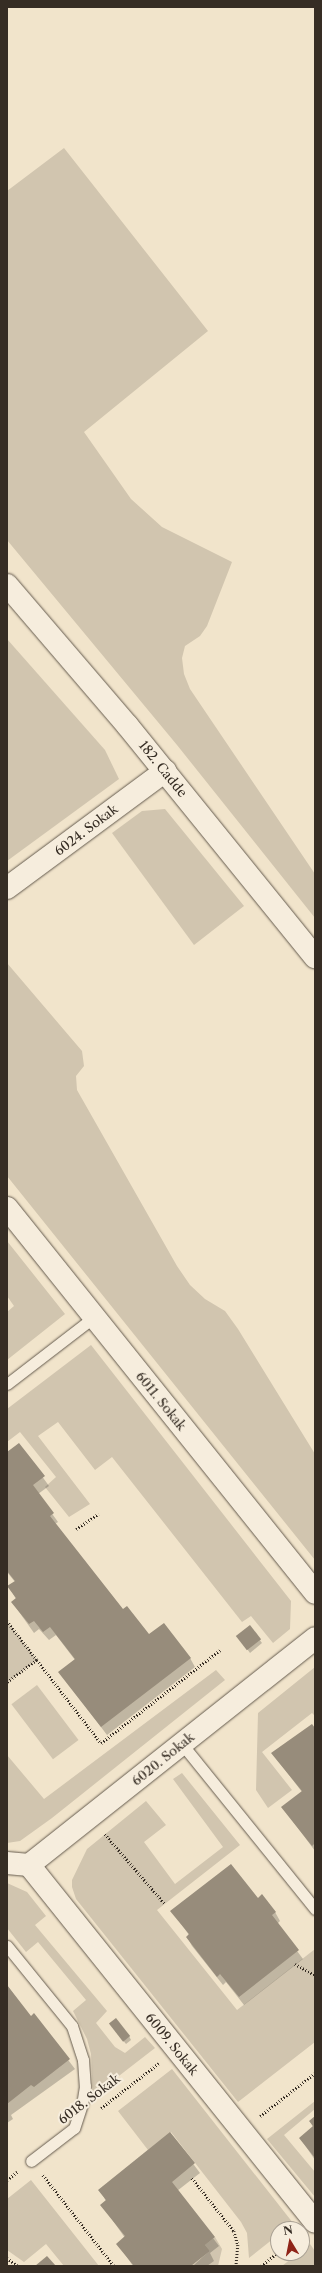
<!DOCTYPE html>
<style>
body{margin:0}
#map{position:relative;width:322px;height:2273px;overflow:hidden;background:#f1e4cb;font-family:"Libre Caslon Text",serif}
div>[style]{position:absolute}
.green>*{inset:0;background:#d1c5af;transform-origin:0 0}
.shadow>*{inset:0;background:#0003}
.building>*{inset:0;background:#978c7b;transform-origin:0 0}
.path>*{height:2.5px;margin-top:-1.25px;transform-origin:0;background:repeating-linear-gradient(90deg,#362d24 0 1px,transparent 0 3px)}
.roads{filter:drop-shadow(0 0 1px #655b4e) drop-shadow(0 0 1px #655b4e)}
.lane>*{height:11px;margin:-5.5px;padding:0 5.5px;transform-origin:5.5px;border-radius:5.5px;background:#f6eddd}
.street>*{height:22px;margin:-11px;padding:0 11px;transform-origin:11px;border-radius:11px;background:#f6eddd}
span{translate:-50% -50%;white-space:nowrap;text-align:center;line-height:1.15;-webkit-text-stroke:4px #f6eddd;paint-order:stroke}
.street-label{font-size:13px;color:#362d24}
.frame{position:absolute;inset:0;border:8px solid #362d24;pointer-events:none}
.north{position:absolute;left:270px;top:2221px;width:40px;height:40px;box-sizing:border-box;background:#f6eddd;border:1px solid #a9a093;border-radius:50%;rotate:350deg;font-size:11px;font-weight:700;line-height:16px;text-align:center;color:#362d24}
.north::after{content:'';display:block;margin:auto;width:14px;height:18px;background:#8f2418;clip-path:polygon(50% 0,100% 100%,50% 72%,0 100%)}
</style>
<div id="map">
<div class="green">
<i style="clip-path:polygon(64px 148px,208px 331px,84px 432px,131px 499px,162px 527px,232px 562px,207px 626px,200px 636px,185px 646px,182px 658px,184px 674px,190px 689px,315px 874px,315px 918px,177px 745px,7px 540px,7px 191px)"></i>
<i style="clip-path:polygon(7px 639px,105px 750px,119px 779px,7px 861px)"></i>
<i style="clip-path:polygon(165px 809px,244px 906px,194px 945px,112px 833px,142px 811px)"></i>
<i style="clip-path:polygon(7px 963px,82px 1051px,84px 1066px,76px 1076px,77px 1090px,177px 1266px,190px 1285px,205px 1299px,225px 1311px,238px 1329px,315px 1454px,315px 1560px,7px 1176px)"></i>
<i style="clip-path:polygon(7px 1241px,65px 1314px,7px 1360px,7px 1312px,14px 1306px,7px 1296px)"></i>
<i style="clip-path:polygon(91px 1345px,291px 1601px,290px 1629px,273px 1643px,251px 1616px,242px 1622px,112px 1457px,95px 1470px,58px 1422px,38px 1436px,90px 1504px,69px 1517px,45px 1487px,56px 1477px,20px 1432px,7px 1442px,7px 1409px)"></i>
<i style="clip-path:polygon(7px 1621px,37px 1660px,7px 1683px)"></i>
<i style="clip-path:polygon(315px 1667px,315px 1716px,312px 1713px,262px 1752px,292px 1790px,268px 1808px,256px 1790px,258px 1713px)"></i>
<i style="clip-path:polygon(216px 1670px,225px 1680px,52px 1818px,20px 1841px,7px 1843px,7px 1755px,44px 1799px)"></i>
<i style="left:37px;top:1685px;width:69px;height:32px;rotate:53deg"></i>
<i style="clip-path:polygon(182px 1773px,240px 1845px,157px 1910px,237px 2010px,315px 1949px,315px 2042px,238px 2102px,76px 1899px,72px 1887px,72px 1880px,87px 1849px,146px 1801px,166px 1825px,144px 1842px,175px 1884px,223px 1847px,173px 1779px)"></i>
<i style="clip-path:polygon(7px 1883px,27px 1892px,46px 1916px,35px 1925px,107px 2011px,96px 2023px,115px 2047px,125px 2053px,145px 2037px,155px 2048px,93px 2096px,91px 2054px,87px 2039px,73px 2011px,86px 2000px,38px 1942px,26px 1952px,7px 1928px)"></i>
<i style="clip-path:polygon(172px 2069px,293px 2223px,286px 2229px,278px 2229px,278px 2235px,249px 2258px,247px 2233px,241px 2222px,171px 2132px,148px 2150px,118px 2111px)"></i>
<i style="clip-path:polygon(315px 2101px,315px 2109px,284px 2135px,315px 2172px,315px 2197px,267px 2139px)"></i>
<i style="clip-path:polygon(31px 2180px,99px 2266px,64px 2266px,46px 2244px,24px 2262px,7px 2250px,7px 2199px)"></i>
<i style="clip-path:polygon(215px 2237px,222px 2249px,218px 2266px,191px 2266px,210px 2251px,205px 2245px)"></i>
<i style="clip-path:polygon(310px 2244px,315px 2251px,315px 2266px,282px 2266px)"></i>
</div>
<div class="shadow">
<i style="clip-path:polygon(19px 1444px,49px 1486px,38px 1494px,58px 1522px,55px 1524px,123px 1610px,149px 1636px,190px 1658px,195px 1667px,107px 1735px,60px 1673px,75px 1660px,56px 1635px,49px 1640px,39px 1629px,34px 1633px,12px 1602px,16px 1599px,9px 1587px,15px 1582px,7px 1572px,7px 1453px)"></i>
<i style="clip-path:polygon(250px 1627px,262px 1643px,250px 1653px,240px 1639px)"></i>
<i style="clip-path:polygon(315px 1729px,315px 1851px,283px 1808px,302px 1792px,272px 1753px)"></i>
<i style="clip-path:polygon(257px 1899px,275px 1912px,280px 1921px,277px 1924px,303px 1959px,244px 2005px,226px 1982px,223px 1985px,192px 1946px,187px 1937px,189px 1935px,172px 1911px)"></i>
<i style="clip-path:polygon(7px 1985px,31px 2018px,34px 2015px,75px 2069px,11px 2115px,13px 2119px,7px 2123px)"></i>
<i style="clip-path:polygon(110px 2024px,129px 2036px,131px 2040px,126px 2044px)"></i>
<i style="clip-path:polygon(315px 2117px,315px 2160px,300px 2138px,313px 2127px,310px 2121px)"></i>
<i style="clip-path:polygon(170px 2133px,200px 2173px,177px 2191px,219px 2246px,210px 2253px,214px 2261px,207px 2266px,193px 2266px,210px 2250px,190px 2266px,133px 2266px,118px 2244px,125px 2238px,102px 2205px,106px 2201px,100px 2190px)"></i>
</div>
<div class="building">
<i style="clip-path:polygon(19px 1443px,45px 1476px,33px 1485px,54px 1513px,50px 1516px,123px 1609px,127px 1606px,149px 1634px,164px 1623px,191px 1658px,101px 1727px,58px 1672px,75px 1659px,50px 1627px,43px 1632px,34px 1621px,29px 1624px,11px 1602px,16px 1598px,7px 1586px,15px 1581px,7px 1571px,7px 1452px)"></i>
<i style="left:250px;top:1625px;width:18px;height:18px;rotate:52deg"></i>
<i style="clip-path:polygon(312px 1724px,315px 1728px,315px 1843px,312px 1846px,281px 1807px,302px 1791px,271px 1753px)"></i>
<i style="clip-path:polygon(231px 1864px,258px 1898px,262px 1894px,276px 1912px,272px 1915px,299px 1950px,239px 1997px,220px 1974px,217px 1977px,186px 1937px,189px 1934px,170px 1911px)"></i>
<i style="clip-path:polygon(7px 1985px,31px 2016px,34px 2013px,70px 2059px,34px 2087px,31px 2085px,7px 2104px)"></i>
<i style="left:116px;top:2018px;width:23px;height:9px;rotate:52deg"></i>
<i style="clip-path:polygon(315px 2116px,315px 2158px,299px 2138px,313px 2126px,309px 2121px)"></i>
<i style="clip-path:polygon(170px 2132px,195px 2163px,172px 2182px,215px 2237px,205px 2245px,210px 2251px,191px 2266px,134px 2266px,116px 2244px,125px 2236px,100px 2205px,106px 2200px,98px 2190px)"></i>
<i style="clip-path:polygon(47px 2256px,56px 2266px,35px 2266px)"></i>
</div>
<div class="path">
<i style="left:76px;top:1529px;width:27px;rotate:-34deg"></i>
<i style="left:7px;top:1621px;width:49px;rotate:52.4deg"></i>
<i style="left:37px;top:1660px;width:38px;rotate:143deg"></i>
<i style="left:37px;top:1660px;width:105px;rotate:52.4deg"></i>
<i style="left:101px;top:1743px;width:151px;rotate:-38deg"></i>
<i style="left:105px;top:1834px;width:92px;rotate:49.4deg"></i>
<i style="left:295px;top:1964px;width:23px;rotate:29deg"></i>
<i style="left:101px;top:2108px;width:73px;rotate:-37.8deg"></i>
<i style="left:260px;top:2116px;width:70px;rotate:-38deg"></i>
<i style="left:43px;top:2175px;width:115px;rotate:52deg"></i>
<i style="left:192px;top:2178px;width:68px;rotate:51.6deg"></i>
<i style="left:234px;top:2231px;width:15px;rotate:74deg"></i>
<i style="left:238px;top:2245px;width:21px;rotate:95deg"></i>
<i style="left:7px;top:2180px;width:13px;rotate:-39deg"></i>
<i style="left:7px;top:2258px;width:14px;rotate:36deg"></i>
<i style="left:261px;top:2266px;width:22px;rotate:-39deg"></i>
</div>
<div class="roads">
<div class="lane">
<i style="left:7px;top:1384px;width:110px;rotate:-37.6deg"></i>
<i style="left:182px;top:1744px;width:212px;rotate:51.1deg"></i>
<i style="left:7px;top:1946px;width:103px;rotate:50.9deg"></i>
<i style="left:72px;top:2026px;width:36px;rotate:72deg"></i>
<i style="left:83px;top:2060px;width:26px;rotate:86deg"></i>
<i style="left:85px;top:2086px;width:18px;rotate:99deg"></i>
<i style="left:82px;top:2104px;width:25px;rotate:108deg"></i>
<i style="left:74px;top:2128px;width:54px;rotate:142.5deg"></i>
</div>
<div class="street">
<i style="left:7px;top:585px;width:184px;rotate:49.4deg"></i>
<i style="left:127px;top:725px;width:299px;rotate:51deg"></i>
<i style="left:7px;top:888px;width:197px;rotate:-36.5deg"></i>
<i style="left:7px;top:1208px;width:493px;rotate:51.3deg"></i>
<i style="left:7px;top:1863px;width:22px;rotate:5deg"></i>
<i style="left:29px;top:1865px;width:365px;rotate:-38.4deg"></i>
<i style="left:29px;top:1865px;width:457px;rotate:51.3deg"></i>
</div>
</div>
<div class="street-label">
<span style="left:163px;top:769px;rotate:51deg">182. Cadde</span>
<span style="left:86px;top:830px;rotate:-37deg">6024. Sokak</span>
<span style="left:161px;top:1401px;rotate:51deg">6011. Sokak</span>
<span style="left:163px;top:1759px;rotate:-39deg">6020. Sokak</span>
<span style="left:172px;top:2044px;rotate:51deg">6009. Sokak</span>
<span style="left:89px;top:2099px;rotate:-37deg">6018. Sokak</span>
</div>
<div class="frame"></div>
<div class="north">N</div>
</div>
